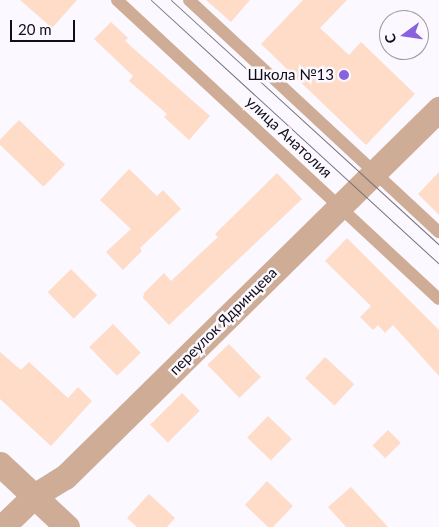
<!DOCTYPE html>
<meta charset="utf-8">
<style>
body{margin:0}
#map{position:relative;width:439px;height:527px;overflow:hidden;background:#fbf8ff;font-family:Lato,sans-serif}
div>[style]{position:absolute}
.building>*{inset:0;background:#fedcc7;transform-origin:0 0}
.lane>*{height:12px;margin:-6px;padding:0 6px;transform-origin:6px;border-radius:6px;background:#ceac95}
.street>*{height:25px;margin:-12.5px;padding:0 12.5px;transform-origin:12.5px;border-radius:12.5px;background:#ceac95}
.tram>*{height:1px;margin:-0.5px;padding:0 0.5px;transform-origin:0.5px;border-radius:0.5px;background:#76727b}
.dots>*{width:14px;height:14px;translate:-50% -50%;box-sizing:border-box;border:2px solid #fbf8ff;border-radius:50%}
span{translate:-50% -50%;white-space:nowrap;text-align:center;line-height:1.15;-webkit-text-stroke:5px #fbf8ff;paint-order:stroke}
.poi-label{font-size:15px;color:#120d18}
.right{translate:-100% -50%;text-align:right}
.street-label{font-size:15px;color:#120d18}
.north{position:absolute;left:379px;top:10px;width:50px;height:50px;box-sizing:border-box;background:#fbf8ff;border:1px solid #9e9aa3;border-radius:50%;rotate:256deg;font-size:14px;font-weight:700;line-height:20px;text-align:center;color:#120d18}
.north::after{content:'';display:block;margin:auto;width:18px;height:22px;background:#8962dd;clip-path:polygon(50% 0,100% 100%,50% 72%,0 100%)}
.scale{position:absolute;left:10px;top:20px;width:65px;height:22px;box-sizing:border-box;border:2px solid #120d18;border-top:0;padding-left:6px;font-size:15px;line-height:18px;white-space:nowrap;color:#120d18;-webkit-text-stroke:4px #fbf8ff;paint-order:stroke}
</style>
<div id="map">
<div class="building">
<i style="clip-path:polygon(20px 0,77px 0,52px 28px)"></i>
<i style="clip-path:polygon(206px 0,250px 0,231px 22px)"></i>
<i style="clip-path:polygon(303px 0,347px 0,320px 28px,349px 55px,361px 42px,415px 94px,366px 145px,261px 44px)"></i>
<i style="clip-path:polygon(111px 22px,128px 38px,125px 41px,210px 116px,189px 140px,164px 117px,167px 114px,129px 81px,133px 76px,94px 39px)"></i>
<i style="left:19px;top:120px;width:64px;height:31px;rotate:44deg"></i>
<i style="clip-path:polygon(129px 169px,157px 196px,163px 190px,181px 209px,140px 248px,142px 251px,123px 270px,106px 252px,131px 229px,100px 200px)"></i>
<i style="clip-path:polygon(439px 172px,439px 215px,418px 194px)"></i>
<i style="clip-path:polygon(277px 173px,302px 199px,169px 325px,143px 298px,144px 293px,164px 273px,171px 281px,218px 237px,215px 234px)"></i>
<i style="clip-path:polygon(347px 238px,439px 330px,439px 376px,393px 325px,385px 333px,378px 325px,373px 330px,360px 317px,371px 306px,325px 261px)"></i>
<i style="left:71px;top:269px;width:37px;height:33px;rotate:45deg"></i>
<i style="left:113px;top:324px;width:40px;height:33px;rotate:46deg"></i>
<i style="left:229px;top:344px;width:46px;height:30px;rotate:46deg"></i>
<i style="clip-path:polygon(0 352px,21px 370px,29px 362px,68px 398px,78px 387px,92px 401px,51px 446px,0 399px)"></i>
<i style="left:325px;top:357px;width:40px;height:29px;rotate:43deg"></i>
<i style="left:182px;top:393px;width:25px;height:45px;rotate:45deg"></i>
<i style="left:268px;top:416px;width:33px;height:30px;rotate:44deg"></i>
<i style="left:388px;top:430px;width:18px;height:22px;rotate:45deg"></i>
<i style="clip-path:polygon(267px 481px,293px 506px,273px 527px,268px 527px,245px 505px)"></i>
<i style="clip-path:polygon(351px 487px,388px 527px,346px 527px,328px 507px)"></i>
<i style="clip-path:polygon(149px 494px,175px 518px,167px 527px,137px 527px,127px 518px)"></i>
</div>
<div class="lane">
<i style="left:117px;top:0;width:439px;rotate:42.9deg"></i>
<i style="left:189px;top:0;width:341px;rotate:42.9deg"></i>
</div>
<div class="street">
<i style="left:0;top:464px;width:92px;rotate:43.2deg"></i>
<i style="left:2px;top:527px;width:45px;rotate:-44.1deg"></i>
<i style="left:34px;top:496px;width:36px;rotate:-32deg"></i>
<i style="left:65px;top:477px;width:525px;rotate:-44.54deg"></i>
</div>
<div class="tram">
<i style="left:151px;top:0;width:391px;rotate:42.5deg"></i>
<i style="left:171px;top:0;width:363px;rotate:42.4deg"></i>
</div>
<div class="dots">
<i style="left:344px;top:75px;background:#8962dd"></i>
</div>
<div class="poi-label">
<span class="right" style="left:334px;top:75px">Школа №13</span>
</div>
<div class="street-label">
<span style="left:289px;top:137px;rotate:43deg">улица Анатолия</span>
<span style="left:223px;top:321px;rotate:-45deg">переулок Ядринцева</span>
</div>
<div class="north">С</div>
<div class="scale">20 m</div>
</div>
